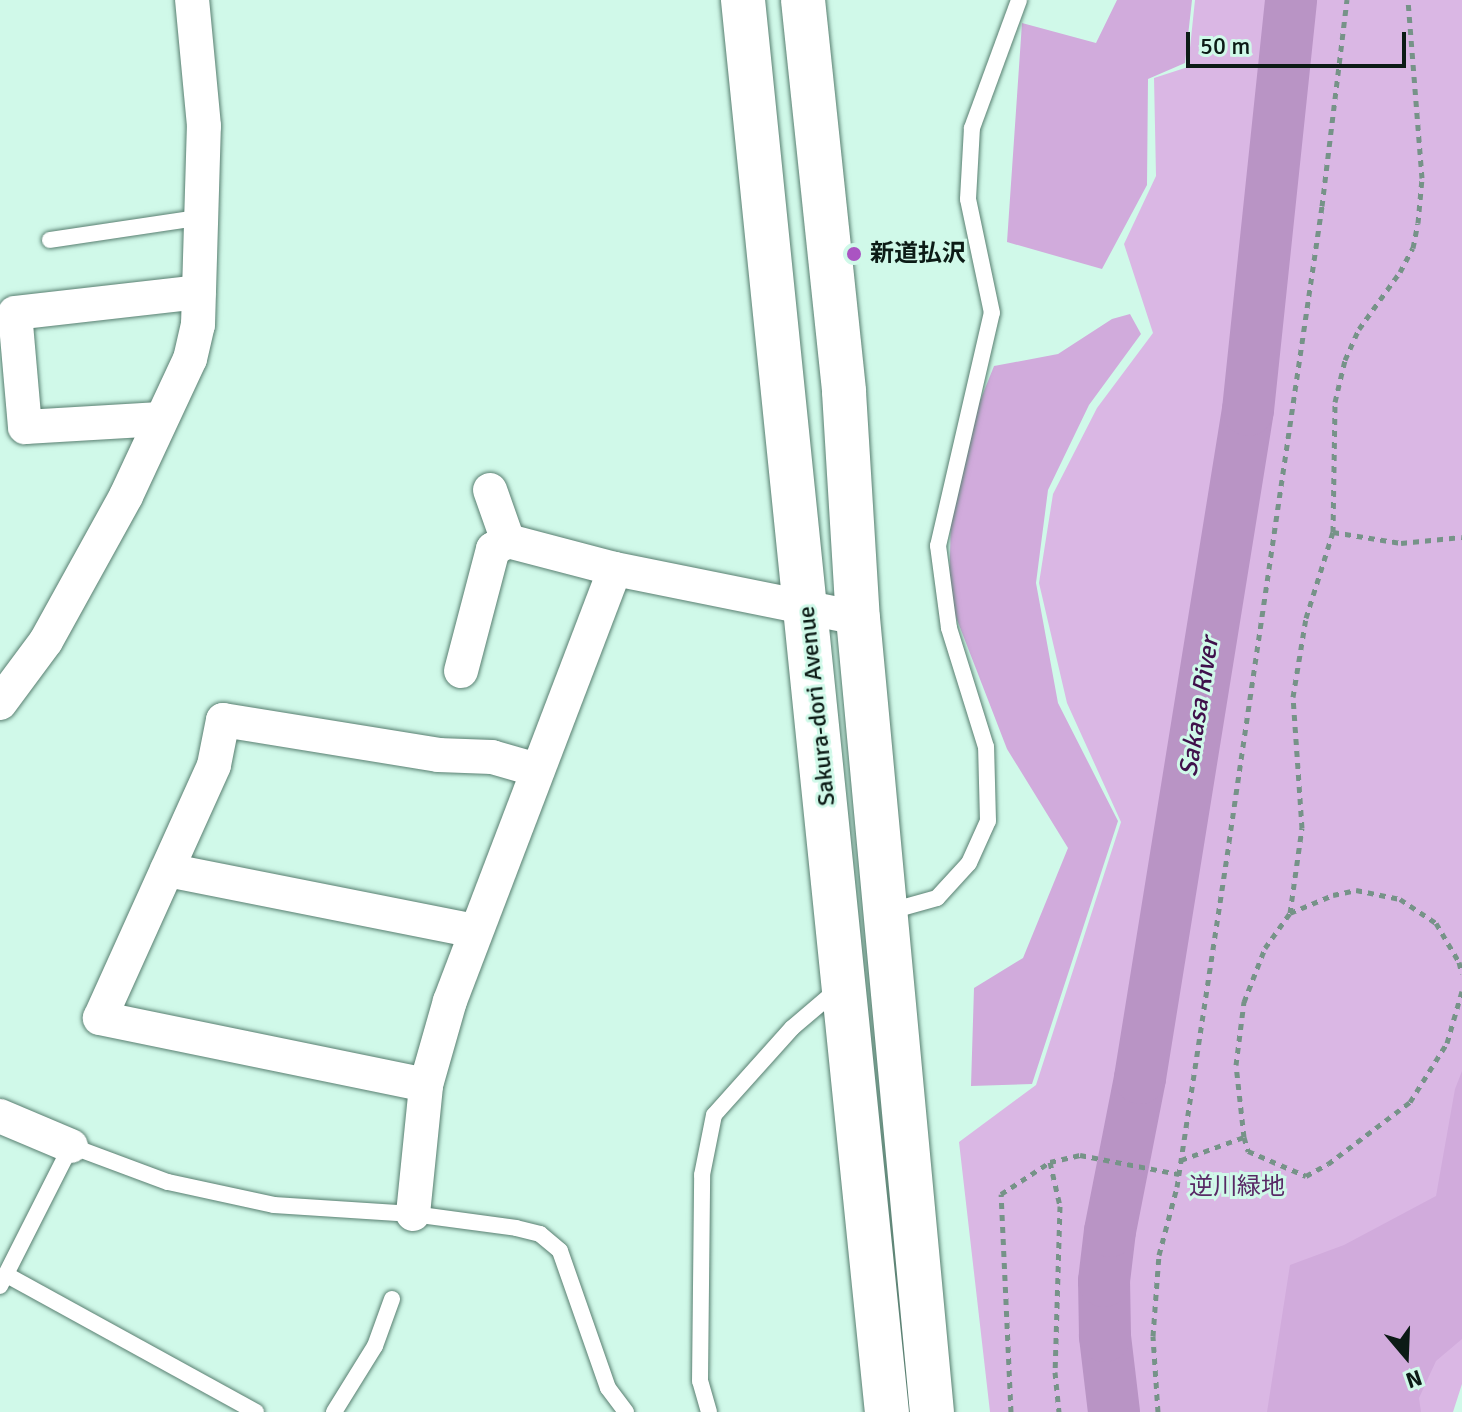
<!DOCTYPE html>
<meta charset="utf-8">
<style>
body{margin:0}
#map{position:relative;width:1462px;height:1412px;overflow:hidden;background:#d0f9e9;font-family:Signika,"Noto Sans JP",sans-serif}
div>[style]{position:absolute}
.green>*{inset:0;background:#dab7e4}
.forest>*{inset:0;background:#d1abdc}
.river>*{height:52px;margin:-26px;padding:0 26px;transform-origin:26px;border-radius:26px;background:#b994c5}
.path>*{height:5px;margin-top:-2.5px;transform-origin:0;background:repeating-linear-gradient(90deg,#769388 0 6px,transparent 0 12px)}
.roads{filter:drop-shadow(0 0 2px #597f71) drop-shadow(0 0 2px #597f71)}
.lane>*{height:16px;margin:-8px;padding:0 8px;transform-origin:8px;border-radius:8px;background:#fff}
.street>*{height:34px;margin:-17px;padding:0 17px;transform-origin:17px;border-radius:17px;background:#fff}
.secondary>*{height:44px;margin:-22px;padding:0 22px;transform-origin:22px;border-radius:22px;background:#fff}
.dots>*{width:22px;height:22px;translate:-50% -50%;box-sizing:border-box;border:4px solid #d0f9e9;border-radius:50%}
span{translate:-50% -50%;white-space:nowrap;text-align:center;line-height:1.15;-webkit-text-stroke:6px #d0f9e9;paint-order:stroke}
.poi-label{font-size:24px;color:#0c1b16;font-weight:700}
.left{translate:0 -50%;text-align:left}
.street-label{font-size:24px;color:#0c1b16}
.park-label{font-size:24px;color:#582965}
.water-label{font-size:26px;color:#3f104b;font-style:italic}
.north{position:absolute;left:1366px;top:1316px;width:80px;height:80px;-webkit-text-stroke:6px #d0f9e9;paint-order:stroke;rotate:161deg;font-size:22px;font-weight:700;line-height:32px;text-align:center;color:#0c1b16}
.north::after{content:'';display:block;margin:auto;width:28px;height:36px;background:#0c1b16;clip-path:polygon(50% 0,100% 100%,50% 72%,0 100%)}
.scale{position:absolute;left:1186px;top:32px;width:220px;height:36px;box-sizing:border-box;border:4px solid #0c1b16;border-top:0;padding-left:10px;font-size:24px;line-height:28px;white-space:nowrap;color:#0c1b16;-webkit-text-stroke:6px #d0f9e9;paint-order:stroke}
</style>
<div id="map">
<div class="green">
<i style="clip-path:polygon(1195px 0,1462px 0,1462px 1384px,1453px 1412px,990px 1412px,959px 1142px,1036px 1085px,1121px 822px,1067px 703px,1039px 583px,1053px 494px,1097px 408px,1153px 333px,1124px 244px,1156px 176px,1154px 78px,1188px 67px)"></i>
</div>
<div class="forest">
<i style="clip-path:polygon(1117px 0,1192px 0,1185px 63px,1148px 79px,1147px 185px,1102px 269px,1007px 242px,1022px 23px,1096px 43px)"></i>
<i style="clip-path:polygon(1130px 314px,1141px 334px,1089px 405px,1048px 490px,1036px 583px,1058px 703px,1118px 821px,1032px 1084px,971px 1086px,974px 988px,1023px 958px,1068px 848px,1007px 749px,949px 599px,952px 471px,994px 366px,1058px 354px,1112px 319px)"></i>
<i style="clip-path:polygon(1462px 1071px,1462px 1339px,1436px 1361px,1419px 1398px,1421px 1412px,1267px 1412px,1290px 1265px,1344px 1245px,1436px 1196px,1455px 1089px)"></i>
</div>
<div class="river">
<i style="left:1114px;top:1412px;width:77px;rotate:-96.8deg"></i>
<i style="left:1105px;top:1336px;width:55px;rotate:-91deg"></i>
<i style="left:1104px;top:1281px;width:50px;rotate:-83.2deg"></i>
<i style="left:1110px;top:1231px;width:156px;rotate:-78.9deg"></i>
<i style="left:1140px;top:1078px;width:677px;rotate:-80.82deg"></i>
<i style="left:1248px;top:410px;width:412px;rotate:-84deg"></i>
</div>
<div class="path">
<i style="left:1333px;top:532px;width:69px;rotate:9.2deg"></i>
<i style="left:1401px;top:543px;width:61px;rotate:-5.6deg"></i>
<i style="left:1290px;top:913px;width:86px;rotate:-82deg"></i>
<i style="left:1302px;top:828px;width:131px;rotate:-93.9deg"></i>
<i style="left:1293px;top:697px;width:80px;rotate:-80.7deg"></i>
<i style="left:1306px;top:618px;width:90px;rotate:-72.6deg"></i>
<i style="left:1333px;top:532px;width:130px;rotate:-89.1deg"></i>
<i style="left:1335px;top:402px;width:43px;rotate:-76.6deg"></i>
<i style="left:1345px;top:360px;width:34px;rotate:-66deg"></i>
<i style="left:1359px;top:329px;width:70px;rotate:-54.3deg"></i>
<i style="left:1400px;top:272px;width:27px;rotate:-62deg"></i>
<i style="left:1413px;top:248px;width:25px;rotate:-79deg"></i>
<i style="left:1418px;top:223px;width:45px;rotate:-84.9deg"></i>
<i style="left:1422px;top:178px;width:179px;rotate:-94.5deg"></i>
<i style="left:1244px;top:1137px;width:15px;rotate:74deg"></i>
<i style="left:1248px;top:1151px;width:63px;rotate:23.3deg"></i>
<i style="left:1306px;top:1176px;width:25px;rotate:-29deg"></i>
<i style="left:1328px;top:1164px;width:103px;rotate:-37.1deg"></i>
<i style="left:1410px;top:1102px;width:70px;rotate:-57.9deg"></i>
<i style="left:1447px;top:1043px;width:54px;rotate:-73.9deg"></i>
<i style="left:1181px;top:1160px;width:67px;rotate:-20.1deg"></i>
<i style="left:1244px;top:1137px;width:72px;rotate:-96.3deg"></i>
<i style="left:1236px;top:1065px;width:64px;rotate:-82.8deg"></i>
<i style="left:1244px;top:1002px;width:58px;rotate:-68.7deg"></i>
<i style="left:1265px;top:948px;width:43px;rotate:-54.5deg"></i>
<i style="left:1290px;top:913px;width:47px;rotate:-22.7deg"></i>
<i style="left:1333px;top:895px;width:24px;rotate:-12deg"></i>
<i style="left:1356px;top:890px;width:45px;rotate:11.6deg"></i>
<i style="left:1400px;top:899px;width:43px;rotate:33.7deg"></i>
<i style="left:1436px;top:923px;width:45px;rotate:59.5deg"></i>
<i style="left:1459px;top:962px;width:12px;rotate:76deg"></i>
<i style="left:1050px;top:1162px;width:45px;rotate:77.2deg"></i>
<i style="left:1060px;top:1206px;width:166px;rotate:91.7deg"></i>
<i style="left:1055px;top:1372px;width:40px;rotate:84.3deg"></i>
<i style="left:1011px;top:1412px;width:218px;rotate:-92.6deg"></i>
<i style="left:1001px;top:1194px;width:59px;rotate:-33.1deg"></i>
<i style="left:1050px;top:1162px;width:31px;rotate:-13deg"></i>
<i style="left:1080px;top:1155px;width:101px;rotate:10.9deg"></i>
<i style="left:1158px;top:1412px;width:76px;rotate:-93.8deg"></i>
<i style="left:1153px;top:1336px;width:81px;rotate:-85.8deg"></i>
<i style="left:1159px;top:1255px;width:70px;rotate:-75.2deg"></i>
<i style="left:1177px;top:1187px;width:349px;rotate:-81.4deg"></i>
<i style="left:1229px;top:842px;width:643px;rotate:-81.68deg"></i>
<i style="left:1322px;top:206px;width:208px;rotate:-83.1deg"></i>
</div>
<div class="roads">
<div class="lane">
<i style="left:50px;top:240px;width:155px;rotate:-8.5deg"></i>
<i style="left:887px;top:912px;width:52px;rotate:-15.6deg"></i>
<i style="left:937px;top:898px;width:47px;rotate:-47.6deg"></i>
<i style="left:969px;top:863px;width:46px;rotate:-65.7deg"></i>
<i style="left:988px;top:821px;width:74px;rotate:-91.5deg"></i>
<i style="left:986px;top:747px;width:125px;rotate:-107.3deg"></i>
<i style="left:949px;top:628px;width:83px;rotate:-97.6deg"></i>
<i style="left:938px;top:546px;width:239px;rotate:-77deg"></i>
<i style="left:992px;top:313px;width:116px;rotate:-101.9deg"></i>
<i style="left:968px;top:199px;width:71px;rotate:-86.8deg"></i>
<i style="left:972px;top:128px;width:136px;rotate:-69.8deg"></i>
<i style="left:7px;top:1275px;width:284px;rotate:28.8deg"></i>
<i style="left:0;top:1286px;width:157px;rotate:-63.1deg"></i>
<i style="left:71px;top:1146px;width:103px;rotate:20.4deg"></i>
<i style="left:168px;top:1182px;width:108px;rotate:12.2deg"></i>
<i style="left:274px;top:1205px;width:139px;rotate:3.7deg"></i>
<i style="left:413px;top:1214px;width:104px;rotate:7.7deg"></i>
<i style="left:516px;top:1228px;width:25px;rotate:14deg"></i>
<i style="left:540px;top:1234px;width:26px;rotate:40deg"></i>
<i style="left:560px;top:1251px;width:145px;rotate:70.7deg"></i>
<i style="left:608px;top:1388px;width:30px;rotate:53deg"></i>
<i style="left:334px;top:1412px;width:78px;rotate:-58.2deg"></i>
<i style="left:375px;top:1346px;width:50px;rotate:-70.1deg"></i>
<i style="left:709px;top:1412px;width:32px;rotate:-106deg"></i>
<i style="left:700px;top:1381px;width:206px;rotate:-89.4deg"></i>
<i style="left:702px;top:1175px;width:61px;rotate:-78.7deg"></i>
<i style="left:714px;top:1115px;width:117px;rotate:-48.1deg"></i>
<i style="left:792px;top:1028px;width:62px;rotate:-40.4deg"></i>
</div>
<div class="street">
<i style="left:160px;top:419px;width:135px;rotate:176.6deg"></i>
<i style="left:25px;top:427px;width:114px;rotate:-95deg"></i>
<i style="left:15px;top:313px;width:185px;rotate:-6.5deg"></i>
<i style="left:490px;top:490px;width:54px;rotate:70.6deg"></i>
<i style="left:508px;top:541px;width:111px;rotate:14.7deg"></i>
<i style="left:615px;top:569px;width:248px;rotate:11.4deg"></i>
<i style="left:461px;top:671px;width:126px;rotate:-75.3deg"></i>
<i style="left:493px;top:549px;width:17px;rotate:-28deg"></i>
<i style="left:0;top:703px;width:77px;rotate:-53.4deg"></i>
<i style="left:46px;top:641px;width:166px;rotate:-61.1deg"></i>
<i style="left:126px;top:496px;width:151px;rotate:-65deg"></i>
<i style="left:190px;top:359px;width:35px;rotate:-77deg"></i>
<i style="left:198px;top:325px;width:199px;rotate:-88.3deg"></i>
<i style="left:204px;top:126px;width:127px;rotate:-95.4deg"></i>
<i style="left:167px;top:870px;width:313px;rotate:11.2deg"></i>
<i style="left:426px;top:1085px;width:333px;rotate:-168.4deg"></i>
<i style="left:100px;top:1018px;width:277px;rotate:-65.7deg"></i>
<i style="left:214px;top:765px;width:46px;rotate:-78.7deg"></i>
<i style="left:223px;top:720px;width:218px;rotate:9.2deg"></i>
<i style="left:438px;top:755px;width:54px;rotate:2.1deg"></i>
<i style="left:492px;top:757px;width:47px;rotate:16.1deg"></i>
<i style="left:0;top:1116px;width:77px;rotate:22.9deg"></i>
<i style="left:413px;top:1214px;width:130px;rotate:-84.2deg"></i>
<i style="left:426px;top:1085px;width:87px;rotate:-74.1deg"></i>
<i style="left:450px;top:1001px;width:462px;rotate:-69.1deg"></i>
</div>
<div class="secondary">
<i style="left:743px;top:0;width:1419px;rotate:84.18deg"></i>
<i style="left:803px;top:0;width:394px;rotate:84deg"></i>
<i style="left:844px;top:392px;width:226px;rotate:86.5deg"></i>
<i style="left:858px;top:618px;width:797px;rotate:84.68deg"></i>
</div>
</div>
<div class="dots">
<i style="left:854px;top:254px;background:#aa54c2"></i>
</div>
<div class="poi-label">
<span class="left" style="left:870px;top:254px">新道払沢</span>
</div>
<div class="street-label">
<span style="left:817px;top:706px;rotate:-96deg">Sakura-dori Avenue</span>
</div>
<div class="park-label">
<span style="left:1237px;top:1187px">逆川緑地</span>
</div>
<div class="water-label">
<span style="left:1200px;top:707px;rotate:-81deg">Sakasa River</span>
</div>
<div class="north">N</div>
<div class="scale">50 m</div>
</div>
